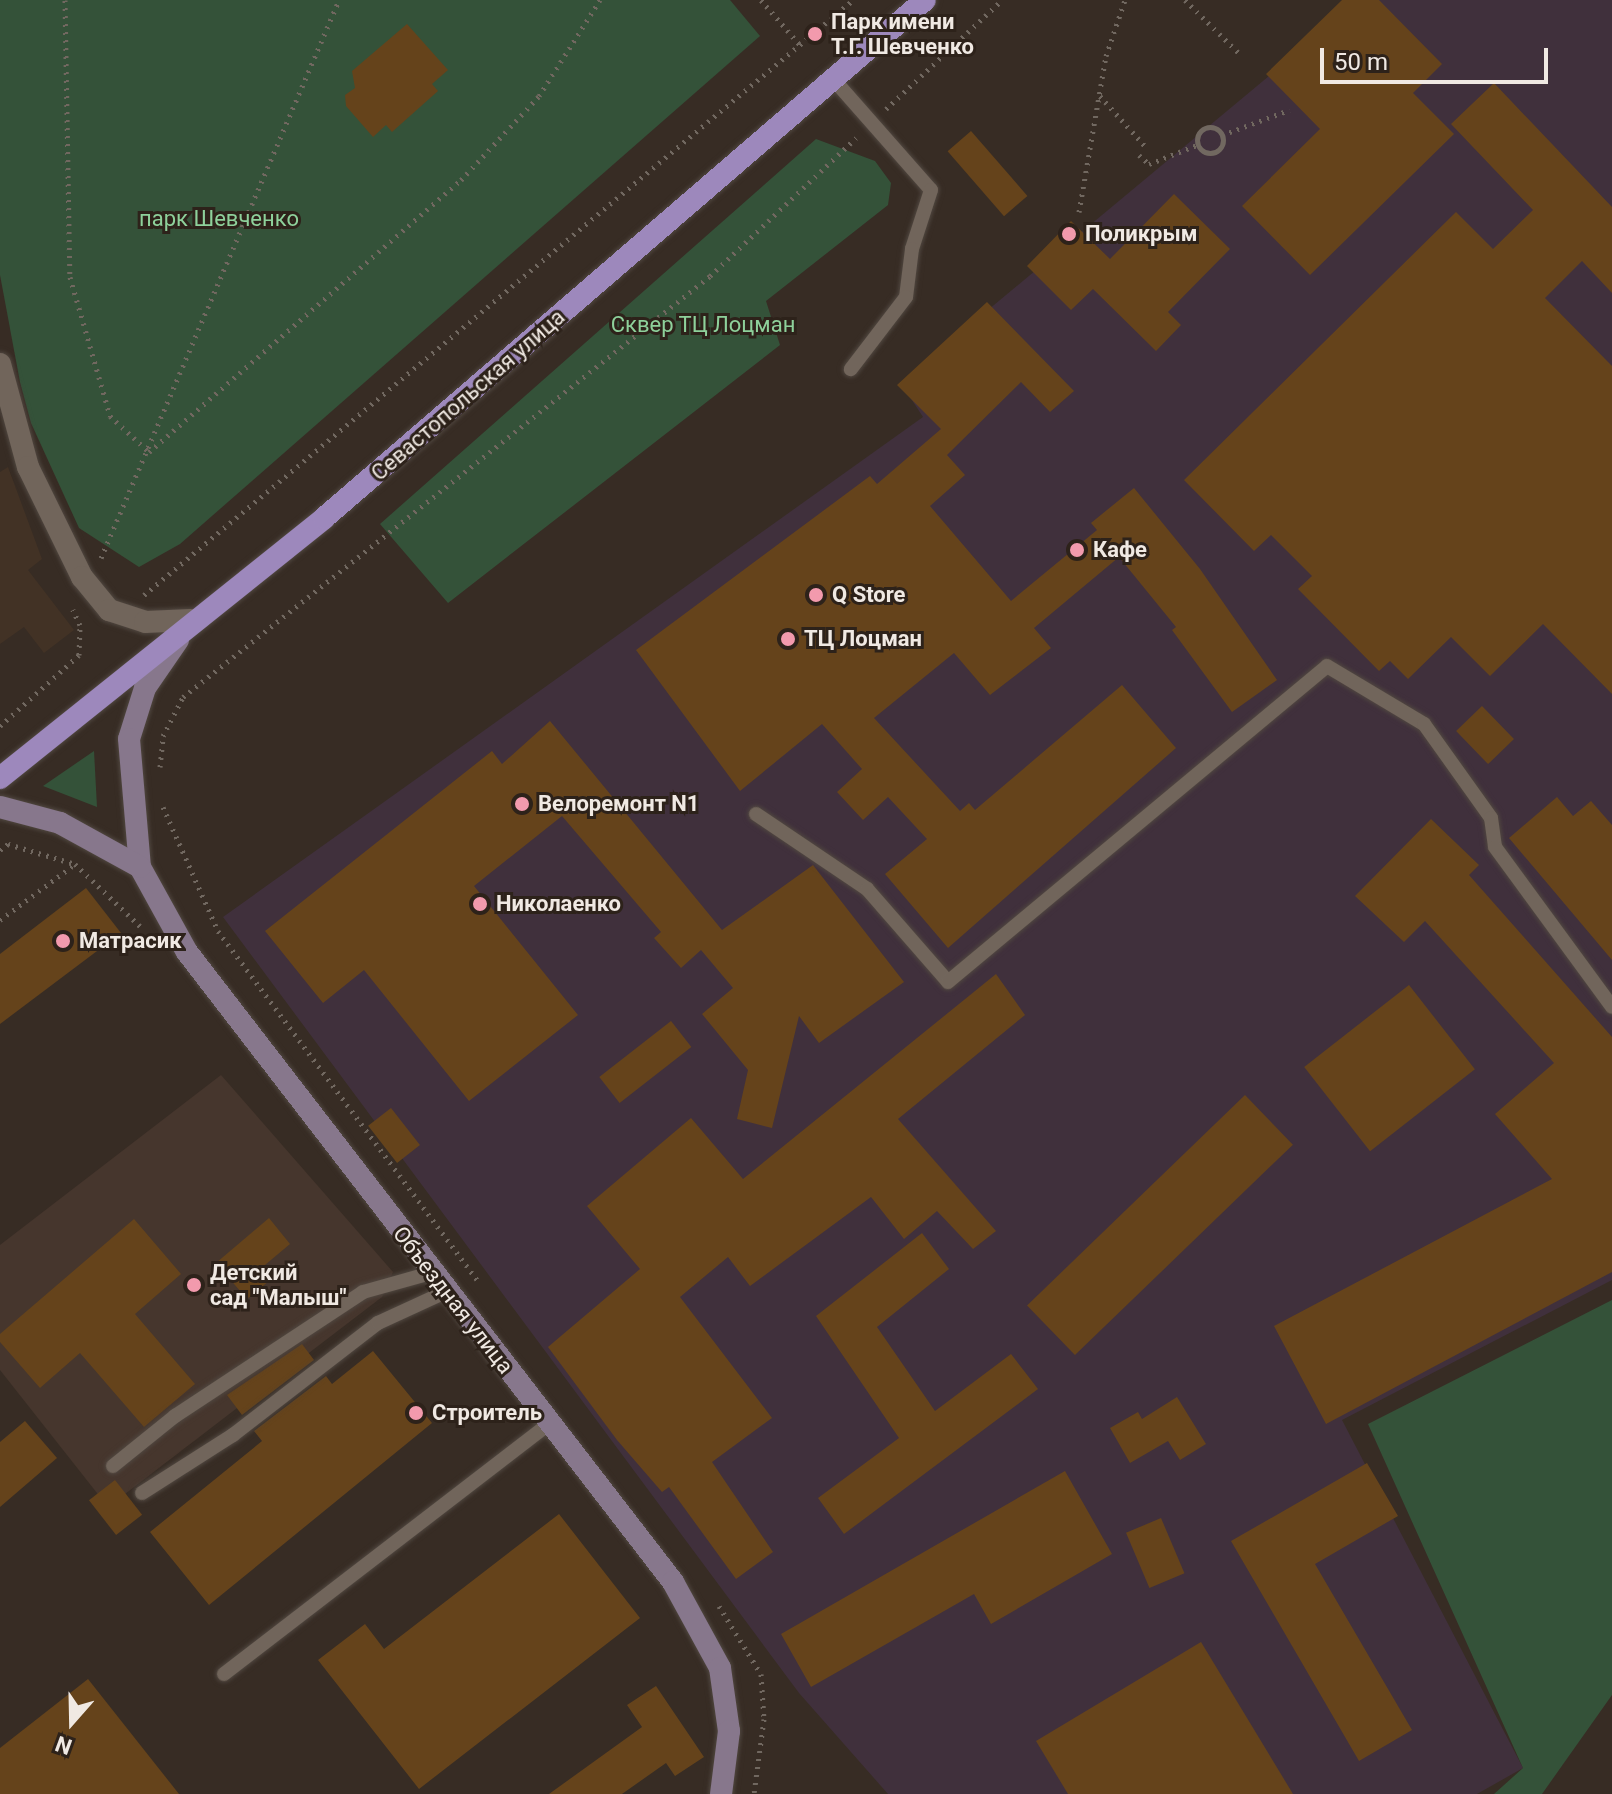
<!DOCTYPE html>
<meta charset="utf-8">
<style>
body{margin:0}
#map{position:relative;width:1612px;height:1794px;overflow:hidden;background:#372c24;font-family:Roboto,sans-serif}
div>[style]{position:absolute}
.built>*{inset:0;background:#423225}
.industrial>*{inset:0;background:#40303c}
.education>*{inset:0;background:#46362d}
.green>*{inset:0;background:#345239}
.building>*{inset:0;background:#65431b;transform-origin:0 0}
.path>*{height:5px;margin-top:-2.5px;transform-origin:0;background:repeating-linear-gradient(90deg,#716860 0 2px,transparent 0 8px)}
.path>.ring{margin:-2.5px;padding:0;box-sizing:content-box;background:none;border:5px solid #716860;border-radius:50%}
.roads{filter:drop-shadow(0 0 2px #504740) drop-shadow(0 0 2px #504740)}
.service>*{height:14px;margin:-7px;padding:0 7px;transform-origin:7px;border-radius:7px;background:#71655b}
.minor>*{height:22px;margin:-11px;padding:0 11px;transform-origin:11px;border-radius:11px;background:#71655b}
.secondary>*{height:22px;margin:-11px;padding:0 11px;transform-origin:11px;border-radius:11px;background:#87778c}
.primary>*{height:22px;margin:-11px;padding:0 11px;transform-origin:11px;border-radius:11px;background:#9d88bc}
.dots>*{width:22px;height:22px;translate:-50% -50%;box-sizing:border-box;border:4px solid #2d221a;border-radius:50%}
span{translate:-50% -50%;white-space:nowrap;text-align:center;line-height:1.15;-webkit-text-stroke:6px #2d221a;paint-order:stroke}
.poi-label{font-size:22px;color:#f0e9e3;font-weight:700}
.left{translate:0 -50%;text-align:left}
.park-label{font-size:22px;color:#8ed19b}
.street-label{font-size:22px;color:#f0e9e3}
.north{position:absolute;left:32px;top:1682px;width:80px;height:80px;-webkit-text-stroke:6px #2d221a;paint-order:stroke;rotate:200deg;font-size:22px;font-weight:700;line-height:32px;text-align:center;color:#f0e9e3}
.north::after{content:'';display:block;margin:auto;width:28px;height:36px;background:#f0e9e3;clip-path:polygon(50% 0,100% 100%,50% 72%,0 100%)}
.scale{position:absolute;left:1320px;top:48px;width:228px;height:36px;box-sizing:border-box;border:4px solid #f0e9e3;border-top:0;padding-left:10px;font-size:24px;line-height:28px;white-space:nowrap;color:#f0e9e3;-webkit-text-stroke:6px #2d221a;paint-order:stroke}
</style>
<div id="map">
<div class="built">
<i style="clip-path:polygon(8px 467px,42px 559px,28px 570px,74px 630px,44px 653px,24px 627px,0 644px,0 472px)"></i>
</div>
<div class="industrial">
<i style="clip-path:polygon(1344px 0,1612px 0,1612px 1280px,1342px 1420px,1523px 1768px,1477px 1794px,888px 1794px,799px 1693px,223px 917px,923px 417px,906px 391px,982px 315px,1293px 56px)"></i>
</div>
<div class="education">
<i style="clip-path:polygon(221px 1075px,393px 1272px,382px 1297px,108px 1507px,0 1370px,0 1245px)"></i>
</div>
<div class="green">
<i style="clip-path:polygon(0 0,730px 0,760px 36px,180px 544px,139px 567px,79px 528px,31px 423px,20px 382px,0 275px)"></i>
<i style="clip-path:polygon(816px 139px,875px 161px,891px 183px,888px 205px,766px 301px,780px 345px,448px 603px,380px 524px)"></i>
<i style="clip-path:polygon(94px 751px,97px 807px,43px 786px)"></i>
<i style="clip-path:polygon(1612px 1300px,1612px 1695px,1542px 1794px,1494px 1794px,1523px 1768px,1368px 1424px)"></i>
</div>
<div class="building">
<i style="clip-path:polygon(1342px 0,1379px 0,1442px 64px,1413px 93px,1454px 134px,1310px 275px,1242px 206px,1320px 129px,1266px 74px)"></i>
<i style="clip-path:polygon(407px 24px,448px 70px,432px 84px,438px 91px,392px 132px,386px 125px,373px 137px,346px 106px,345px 95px,355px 88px,352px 71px)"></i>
<i style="clip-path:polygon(1494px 83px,1612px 207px,1612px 293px,1582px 261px,1545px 298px,1612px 366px,1612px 694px,1543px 624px,1490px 676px,1451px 637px,1408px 679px,1390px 661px,1379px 671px,1298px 589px,1312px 576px,1271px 535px,1254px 551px,1184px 480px,1456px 212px,1493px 249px,1533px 210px,1451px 124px)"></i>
<i style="left:971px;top:131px;width:86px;height:31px;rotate:49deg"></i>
<i style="clip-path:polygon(1174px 194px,1230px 249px,1168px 312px,1181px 325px,1156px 351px,1093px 289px,1071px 310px,1027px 266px,1071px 221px,1110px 259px)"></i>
<i style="clip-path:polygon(987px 302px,1074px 391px,1050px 412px,1021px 382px,947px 455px,965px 475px,930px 506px,1011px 601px,1097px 530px,1091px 523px,1134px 488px,1200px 569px,1277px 680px,1232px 712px,1172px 630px,1176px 627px,1119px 557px,1034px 628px,1051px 648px,990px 695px,954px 653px,874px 718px,960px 811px,969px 803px,975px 810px,1122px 685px,1176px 748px,948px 948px,885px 874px,927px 839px,888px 797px,863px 820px,837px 792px,862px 769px,822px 724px,740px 791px,636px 650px,870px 476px,877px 484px,941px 429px,897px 385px)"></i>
<i style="left:1482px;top:706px;width:46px;height:36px;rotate:46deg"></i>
<i style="clip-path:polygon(550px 721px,722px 930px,813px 865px,904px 982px,819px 1043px,799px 1016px,772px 1128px,737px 1119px,748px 1070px,702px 1014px,733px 988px,701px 950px,681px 968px,654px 938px,661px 932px,562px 816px,474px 886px,578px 1015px,469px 1101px,364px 970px,323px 1003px,265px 931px,492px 751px,502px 764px)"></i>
<i style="clip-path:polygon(1557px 797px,1573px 816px,1591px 801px,1612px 825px,1612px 960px,1509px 838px)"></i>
<i style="clip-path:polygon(1431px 819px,1479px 865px,1469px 875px,1612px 1037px,1612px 1272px,1326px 1424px,1274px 1326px,1552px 1179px,1495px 1114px,1554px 1063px,1425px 921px,1404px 942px,1355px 896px)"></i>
<i style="clip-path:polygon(86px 888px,121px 933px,0 1024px,0 954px)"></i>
<i style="clip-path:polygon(996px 974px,1025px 1015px,898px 1119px,996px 1231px,973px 1249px,937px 1211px,904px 1239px,871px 1197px,750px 1286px,728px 1257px,680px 1297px,772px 1418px,712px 1462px,773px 1552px,736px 1579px,669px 1487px,662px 1492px,617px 1440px,548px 1347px,640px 1269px,587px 1206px,691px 1118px,743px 1179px)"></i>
<i style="left:1409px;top:985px;width:107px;height:133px;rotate:52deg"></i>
<i style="left:671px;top:1021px;width:33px;height:91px;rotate:52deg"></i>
<i style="left:1245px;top:1095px;width:69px;height:303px;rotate:46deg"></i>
<i style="left:391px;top:1108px;width:47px;height:29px;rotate:52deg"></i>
<i style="clip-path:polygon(269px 1218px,290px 1244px,259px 1270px,269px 1281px,247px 1299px,216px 1263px)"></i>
<i style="clip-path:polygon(134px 1219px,181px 1274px,135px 1314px,195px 1384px,144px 1427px,80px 1353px,40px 1388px,0 1342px,0 1334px)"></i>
<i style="clip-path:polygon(922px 1233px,949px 1269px,877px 1327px,935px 1411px,1011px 1354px,1038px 1389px,844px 1534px,818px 1498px,899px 1438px,816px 1316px)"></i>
<i style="clip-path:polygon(302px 1344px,314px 1360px,242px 1415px,227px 1395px)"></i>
<i style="clip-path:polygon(373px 1351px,432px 1423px,209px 1605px,150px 1532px,262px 1441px,254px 1431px,326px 1376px,332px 1384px)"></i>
<i style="clip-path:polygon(1177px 1397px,1206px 1444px,1180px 1460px,1168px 1441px,1130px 1463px,1110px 1428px,1138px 1412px,1142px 1419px)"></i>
<i style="clip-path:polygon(25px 1421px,57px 1458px,0 1507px,0 1442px)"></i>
<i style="clip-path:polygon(1367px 1463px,1398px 1516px,1315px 1564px,1412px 1730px,1359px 1761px,1231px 1541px)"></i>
<i style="clip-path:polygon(1065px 1471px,1112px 1554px,991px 1624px,974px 1594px,811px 1687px,781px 1634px)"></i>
<i style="left:115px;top:1480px;width:44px;height:33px;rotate:52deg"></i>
<i style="clip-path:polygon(559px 1514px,640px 1618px,419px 1789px,318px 1660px,365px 1624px,384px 1649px)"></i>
<i style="left:1161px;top:1518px;width:60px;height:38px;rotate:67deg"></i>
<i style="clip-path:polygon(1201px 1642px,1293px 1794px,1068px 1794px,1036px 1741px)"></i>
<i style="clip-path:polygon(88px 1679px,179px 1794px,0 1794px,0 1748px)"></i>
<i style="clip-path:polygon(656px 1686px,704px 1757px,675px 1776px,666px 1763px,622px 1794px,549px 1794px,642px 1727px,627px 1705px)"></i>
</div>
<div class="path">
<i style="left:65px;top:0;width:277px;rotate:89deg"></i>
<i style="left:70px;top:277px;width:145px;rotate:73.9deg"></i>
<i style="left:110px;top:416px;width:53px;rotate:42.7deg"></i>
<i style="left:149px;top:452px;width:414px;rotate:-41.1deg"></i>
<i style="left:461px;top:180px;width:115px;rotate:-47.1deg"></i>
<i style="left:539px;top:96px;width:114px;rotate:-57.6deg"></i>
<i style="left:761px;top:0;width:61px;rotate:49deg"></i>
<i style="left:1185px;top:0;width:78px;rotate:44.5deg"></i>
<i style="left:1100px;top:96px;width:69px;rotate:48deg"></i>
<i style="left:886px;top:109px;width:159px;rotate:-43.2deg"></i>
<i class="ring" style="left:1197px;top:127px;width:21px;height:21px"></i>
<i style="left:1222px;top:135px;width:72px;rotate:-20.5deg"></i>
<i style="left:1139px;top:155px;width:13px;rotate:42deg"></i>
<i style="left:1149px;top:164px;width:52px;rotate:-21.6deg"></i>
<i style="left:1079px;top:212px;width:158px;rotate:-80.2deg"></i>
<i style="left:1106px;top:56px;width:59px;rotate:-71.3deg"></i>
<i style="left:101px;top:558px;width:607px;rotate:-66.9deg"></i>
<i style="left:144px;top:595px;width:926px;rotate:-40deg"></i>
<i style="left:0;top:726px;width:106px;rotate:-41.9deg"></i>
<i style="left:79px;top:655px;width:30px;rotate:-88deg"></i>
<i style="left:80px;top:625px;width:17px;rotate:-115deg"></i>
<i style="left:160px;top:767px;width:31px;rotate:-84deg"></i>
<i style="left:163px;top:736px;width:44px;rotate:-62.9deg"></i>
<i style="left:183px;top:697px;width:675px;rotate:-38.62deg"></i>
<i style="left:710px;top:276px;width:201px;rotate:-43.4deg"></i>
<i style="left:163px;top:807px;width:136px;rotate:66.1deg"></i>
<i style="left:218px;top:931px;width:438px;rotate:53.4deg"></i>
<i style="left:0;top:850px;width:10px;rotate:-37deg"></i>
<i style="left:8px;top:844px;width:70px;rotate:16.6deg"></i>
<i style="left:75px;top:864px;width:91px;rotate:43.7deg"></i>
<i style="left:0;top:920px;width:94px;rotate:-36.7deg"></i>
<i style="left:719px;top:1606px;width:80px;rotate:58.3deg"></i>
<i style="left:761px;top:1674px;width:45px;rotate:86.2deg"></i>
<i style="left:764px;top:1719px;width:76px;rotate:97.6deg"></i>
</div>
<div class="roads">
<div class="service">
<i style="left:835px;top:81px;width:145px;rotate:48.6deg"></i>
<i style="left:931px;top:190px;width:62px;rotate:107.9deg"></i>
<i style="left:912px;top:249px;width:48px;rotate:97.1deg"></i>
<i style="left:906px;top:297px;width:91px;rotate:127.4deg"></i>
<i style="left:756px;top:814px;width:134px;rotate:34deg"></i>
<i style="left:867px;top:889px;width:123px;rotate:48.9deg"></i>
<i style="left:948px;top:982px;width:493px;rotate:-39.8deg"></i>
<i style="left:1327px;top:666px;width:113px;rotate:30.9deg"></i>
<i style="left:1424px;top:724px;width:115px;rotate:54.5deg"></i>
<i style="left:1491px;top:818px;width:29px;rotate:82deg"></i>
<i style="left:1495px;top:847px;width:198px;rotate:53.8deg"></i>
<i style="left:113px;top:1466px;width:80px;rotate:-38.9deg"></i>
<i style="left:175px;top:1416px;width:225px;rotate:-33.4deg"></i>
<i style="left:363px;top:1292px;width:71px;rotate:-15.6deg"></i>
<i style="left:142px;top:1493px;width:108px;rotate:-32.5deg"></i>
<i style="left:233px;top:1435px;width:183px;rotate:-37.7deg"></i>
<i style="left:378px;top:1323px;width:74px;rotate:-24.8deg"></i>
<i style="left:224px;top:1674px;width:411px;rotate:-37.6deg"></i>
</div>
<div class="minor">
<i style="left:0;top:364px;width:107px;rotate:74.8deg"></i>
<i style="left:28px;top:467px;width:123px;rotate:63.9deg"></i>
<i style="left:82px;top:577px;width:43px;rotate:50.7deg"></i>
<i style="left:109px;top:610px;width:38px;rotate:18deg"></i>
<i style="left:145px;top:622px;width:46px;rotate:-2.5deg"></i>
</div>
<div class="secondary">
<i style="left:178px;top:640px;width:58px;rotate:124.5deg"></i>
<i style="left:145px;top:688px;width:53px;rotate:107.4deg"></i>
<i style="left:129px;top:739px;width:128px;rotate:85.1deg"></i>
<i style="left:140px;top:867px;width:97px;rotate:61.1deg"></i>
<i style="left:187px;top:952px;width:796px;rotate:52.35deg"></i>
<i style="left:673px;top:1582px;width:98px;rotate:61.3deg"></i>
<i style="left:720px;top:1668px;width:64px;rotate:81.9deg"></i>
<i style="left:729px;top:1731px;width:64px;rotate:97.2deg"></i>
<i style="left:0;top:807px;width:62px;rotate:14.9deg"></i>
<i style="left:60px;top:823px;width:91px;rotate:28.8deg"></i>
</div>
<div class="primary">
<i style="left:0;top:778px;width:415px;rotate:-38.7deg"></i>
<i style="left:324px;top:518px;width:793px;rotate:-40.76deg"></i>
</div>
</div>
<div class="dots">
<i style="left:815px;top:34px;background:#f29aad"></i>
<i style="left:1069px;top:234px;background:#f29aad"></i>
<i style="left:1077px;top:550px;background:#f29aad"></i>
<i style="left:816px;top:595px;background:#f29aad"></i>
<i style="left:788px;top:639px;background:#f29aad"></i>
<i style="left:522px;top:804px;background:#f29aad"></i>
<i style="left:480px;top:904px;background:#f29aad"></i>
<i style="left:63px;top:941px;background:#f29aad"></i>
<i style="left:194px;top:1285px;background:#f29aad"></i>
<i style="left:416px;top:1413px;background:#f29aad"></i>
</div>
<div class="poi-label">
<span class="left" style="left:831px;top:34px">Парк имени<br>Т.Г. Шевченко</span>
<span class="left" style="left:1085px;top:234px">Поликрым</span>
<span class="left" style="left:1093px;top:550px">Кафе</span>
<span class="left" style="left:832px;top:595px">Q Store</span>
<span class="left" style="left:804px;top:639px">ТЦ Лоцман</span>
<span class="left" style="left:538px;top:804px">Велоремонт N1</span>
<span class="left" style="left:496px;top:904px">Николаенко</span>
<span class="left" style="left:79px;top:941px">Матрасик</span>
<span class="left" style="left:210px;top:1285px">Детский<br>сад "Малыш"</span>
<span class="left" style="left:432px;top:1413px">Строитель</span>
</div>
<div class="park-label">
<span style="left:219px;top:219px">парк Шевченко</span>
<span style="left:703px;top:325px">Сквер ТЦ Лоцман</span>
</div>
<div class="street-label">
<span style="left:468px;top:395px;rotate:-41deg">Севастопольская улица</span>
<span style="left:453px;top:1300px;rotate:52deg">Объездная улица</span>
</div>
<div class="north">N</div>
<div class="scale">50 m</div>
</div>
